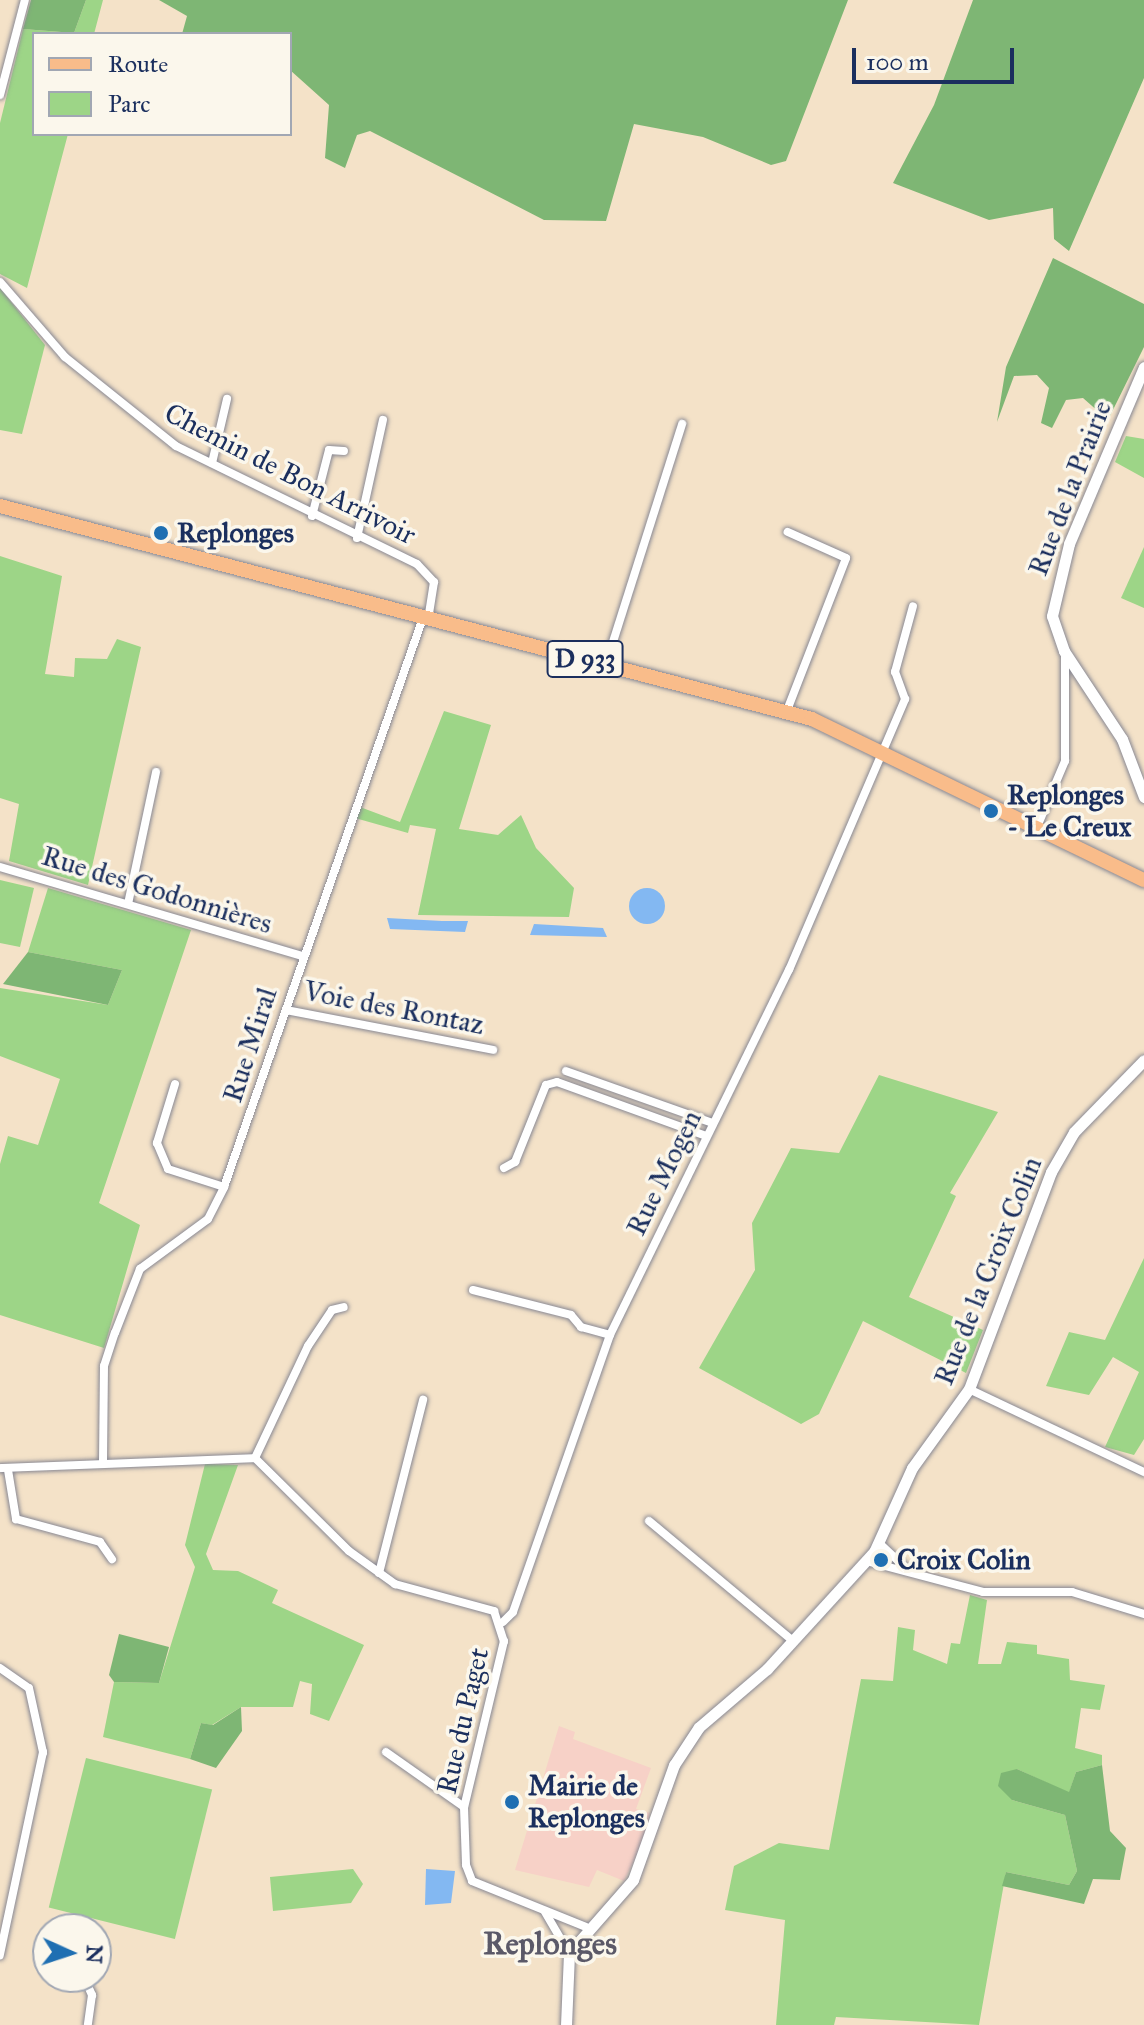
<!DOCTYPE html>
<meta charset="utf-8">
<style>
body{margin:0}
#map{position:relative;width:1144px;height:2025px;overflow:hidden;background:#f4e2c8;font-family:"IM FELL Great Primer",serif}
div>[style]{position:absolute}
.built>*{inset:0;background:#f7d1c7}
.green>*{inset:0;background:#9dd587;transform-origin:0 0}
.forest>*{inset:0;background:#7eb674}
.water>*{inset:0;background:#83b8f2}
.round{border-radius:50%}
.roads{filter:drop-shadow(0 0 2px #888893) drop-shadow(0 0 2px #888893)}
.minor>*{height:8px;margin:-4px;padding:0 4px;transform-origin:4px;border-radius:4px;background:#fff}
.tertiary>*{height:11px;margin:-5.5px;padding:0 5.5px;transform-origin:5.5px;border-radius:5.5px;background:#fff}
.primary>*{height:14px;margin:-7px;padding:0 7px;transform-origin:7px;border-radius:7px;background:#f9bc8a}
.dots>*{width:22px;height:22px;translate:-50% -50%;box-sizing:border-box;border:4px solid #fbf7ec;border-radius:50%}
span{translate:-50% -50%;white-space:nowrap;text-align:center;line-height:1.15;-webkit-text-stroke:7px #fbf7ec;paint-order:stroke}
.shield-label span{padding:2px 6px;background:#fbf7ec;border:2px solid;border-radius:6px;-webkit-text-stroke-width:0}
.shield-label{font-size:26px;color:#1b2f5e;font-weight:700}
.street-label{font-size:28px;color:#1b2f5e}
.poi-label{font-size:28px;color:#1b2f5e;font-weight:700}
.left{translate:0 -50%;text-align:left}
.quarter-label{font-size:32px;color:#5b5968;font-weight:700}
.legend{position:absolute;left:32px;top:32px;width:260px;height:104px;box-sizing:border-box;background:#fbf7ec;border:2px solid #a1a7b3;margin:0;padding:10px 14px;list-style:none;font-size:24px;color:#1b2f5e}
.legend li{display:flex;align-items:center;gap:16px;height:40px}
.legend b{width:40px;border:2px solid #a1a7b3}
.north{position:absolute;left:32px;top:1913px;width:80px;height:80px;box-sizing:border-box;background:#fbf7ec;border:2px solid #a1a7b3;border-radius:50%;rotate:93deg;font-size:22px;font-weight:700;line-height:32px;text-align:center;color:#1b2f5e}
.north::after{content:'';display:block;margin:auto;width:28px;height:36px;background:#1f6fb2;clip-path:polygon(50% 0,100% 100%,50% 72%,0 100%)}
.scale{position:absolute;left:852px;top:48px;width:162px;height:36px;box-sizing:border-box;border:4px solid #1b2f5e;border-top:0;padding-left:10px;font-size:24px;line-height:28px;white-space:nowrap;color:#1b2f5e;-webkit-text-stroke:6px #fbf7ec;paint-order:stroke}
</style>
<div id="map">
<div class="built">
<i style="clip-path:polygon(559px 1726px,575px 1732px,573px 1739px,651px 1768px,636px 1809px,650px 1813px,645px 1838px,624px 1881px,597px 1870px,589px 1887px,515px 1870px)"></i>
</div>
<div class="green">
<i style="clip-path:polygon(86px 0,103px 0,94px 34px,34px 34px,34px 134px,68px 134px,27px 288px,0 274px,0 123px,23px 29px,74px 33px)"></i>
<i style="clip-path:polygon(0 288px,45px 345px,22px 434px,0 430px)"></i>
<i style="clip-path:polygon(1126px 436px,1144px 439px,1144px 478px,1115px 462px)"></i>
<i style="clip-path:polygon(1144px 547px,1144px 608px,1121px 598px)"></i>
<i style="clip-path:polygon(0 556px,62px 576px,45px 674px,74px 677px,75px 658px,107px 659px,117px 639px,141px 647px,88px 885px,9px 861px,19px 804px,0 798px)"></i>
<i style="clip-path:polygon(444px 711px,491px 725px,459px 829px,498px 835px,521px 815px,536px 848px,574px 888px,569px 917px,418px 915px,436px 829px,410px 825px,408px 833px,355px 818px,360px 807px,400px 822px)"></i>
<i style="clip-path:polygon(0 880px,34px 888px,20px 947px,0 943px)"></i>
<i style="clip-path:polygon(48px 888px,191px 930px,99px 1203px,140px 1225px,104px 1348px,0 1315px,0 1164px,8px 1136px,38px 1145px,60px 1079px,0 1056px,0 988px,108px 1005px,122px 970px,28px 952px)"></i>
<i style="clip-path:polygon(879px 1075px,998px 1112px,950px 1193px,956px 1196px,909px 1297px,983px 1330px,966px 1373px,863px 1321px,819px 1414px,801px 1424px,699px 1368px,755px 1270px,752px 1223px,791px 1148px,839px 1153px)"></i>
<i style="clip-path:polygon(1144px 1258px,1144px 1439px,1134px 1455px,1105px 1447px,1139px 1372px,1113px 1357px,1089px 1395px,1046px 1386px,1069px 1332px,1105px 1340px)"></i>
<i style="clip-path:polygon(205px 1464px,238px 1465px,206px 1554px,213px 1570px,238px 1571px,278px 1590px,272px 1603px,364px 1645px,329px 1721px,310px 1714px,312px 1684px,300px 1681px,293px 1707px,241px 1707px,212px 1725px,201px 1723px,190px 1759px,103px 1737px,114px 1682px,159px 1683px,195px 1567px,185px 1545px)"></i>
<i style="clip-path:polygon(970px 1595px,987px 1600px,978px 1664px,1001px 1664px,1007px 1642px,1037px 1645px,1037px 1654px,1069px 1659px,1070px 1680px,1105px 1685px,1100px 1710px,1081px 1708px,1075px 1748px,1102px 1755px,1102px 1765px,1076px 1772px,1069px 1793px,1017px 1769px,1012px 1800px,1065px 1815px,1077px 1871px,1069px 1885px,1006px 1872px,979px 2025px,836px 2017px,834px 2025px,776px 2025px,785px 1920px,725px 1910px,734px 1866px,779px 1843px,829px 1850px,861px 1679px,893px 1681px,898px 1627px,915px 1630px,913px 1650px,947px 1664px,951px 1643px,960px 1644px)"></i>
<i style="left:86px;top:1758px;width:130px;height:154px;rotate:14deg"></i>
<i style="clip-path:polygon(353px 1869px,363px 1884px,351px 1903px,273px 1911px,270px 1877px)"></i>
</div>
<div class="forest">
<i style="clip-path:polygon(31px 0,86px 0,74px 33px,23px 29px)"></i>
<i style="clip-path:polygon(159px 0,848px 0,786px 161px,771px 165px,703px 137px,634px 124px,606px 221px,544px 220px,370px 131px,357px 135px,345px 168px,325px 158px,329px 105px,290px 70px,290px 34px,182px 34px,187px 16px)"></i>
<i style="clip-path:polygon(973px 0,1144px 0,1144px 78px,1069px 251px,1054px 239px,1053px 208px,989px 220px,893px 183px,934px 105px)"></i>
<i style="clip-path:polygon(1053px 258px,1144px 304px,1144px 347px,1108px 420px,1083px 398px,1066px 400px,1052px 428px,1041px 423px,1049px 388px,1037px 375px,1014px 376px,997px 422px,1006px 367px)"></i>
<i style="clip-path:polygon(28px 952px,122px 970px,108px 1005px,3px 984px)"></i>
<i style="clip-path:polygon(119px 1634px,169px 1647px,159px 1683px,114px 1682px,109px 1675px)"></i>
<i style="clip-path:polygon(241px 1707px,242px 1731px,216px 1768px,190px 1759px,201px 1723px,213px 1725px)"></i>
<i style="clip-path:polygon(1102px 1765px,1110px 1831px,1126px 1848px,1120px 1880px,1093px 1879px,1084px 1904px,1002px 1886px,1006px 1872px,1069px 1885px,1077px 1871px,1065px 1815px,1012px 1800px,998px 1786px,1001px 1773px,1017px 1769px,1069px 1792px,1076px 1772px)"></i>
</div>
<div class="water">
<i class="round" style="left:629px;top:888px;width:36px;height:36px"></i>
<i style="clip-path:polygon(387px 918px,442px 921px,468px 921px,465px 932px,390px 929px)"></i>
<i style="clip-path:polygon(534px 924px,603px 928px,607px 937px,530px 935px)"></i>
<i style="clip-path:polygon(426px 1869px,455px 1871px,451px 1903px,425px 1905px)"></i>
</div>
<div class="roads">
<div class="minor">
<i style="left:0;top:95px;width:98px;rotate:-75.3deg"></i>
<i style="left:0;top:282px;width:99px;rotate:49.1deg"></i>
<i style="left:65px;top:357px;width:142px;rotate:38.7deg"></i>
<i style="left:176px;top:446px;width:268px;rotate:26.1deg"></i>
<i style="left:417px;top:564px;width:25px;rotate:47deg"></i>
<i style="left:434px;top:582px;width:33px;rotate:99deg"></i>
<i style="left:212px;top:463px;width:66px;rotate:-76.8deg"></i>
<i style="left:312px;top:516px;width:68px;rotate:-75.6deg"></i>
<i style="left:329px;top:450px;width:15px;rotate:4deg"></i>
<i style="left:357px;top:538px;width:121px;rotate:-77.6deg"></i>
<i style="left:606px;top:664px;width:252px;rotate:-72.4deg"></i>
<i style="left:786px;top:713px;width:166px;rotate:-68.8deg"></i>
<i style="left:846px;top:558px;width:64px;rotate:-155.9deg"></i>
<i style="left:1037px;top:827px;width:72px;rotate:-67deg"></i>
<i style="left:1065px;top:761px;width:106px;rotate:-90deg"></i>
<i style="left:0;top:867px;width:315px;rotate:16.4deg"></i>
<i style="left:128px;top:904px;width:135px;rotate:-78deg"></i>
<i style="left:286px;top:1010px;width:211px;rotate:10.9deg"></i>
<i style="left:566px;top:1071px;width:156px;rotate:19.5deg"></i>
<i style="left:175px;top:1084px;width:62px;rotate:107deg"></i>
<i style="left:157px;top:1143px;width:28px;rotate:67deg"></i>
<i style="left:168px;top:1169px;width:59px;rotate:17.8deg"></i>
<i style="left:504px;top:1168px;width:13px;rotate:-29deg"></i>
<i style="left:515px;top:1162px;width:83px;rotate:-68.1deg"></i>
<i style="left:546px;top:1085px;width:11px;rotate:-15deg"></i>
<i style="left:557px;top:1082px;width:158px;rotate:19.9deg"></i>
<i style="left:473px;top:1290px;width:101px;rotate:14.3deg"></i>
<i style="left:571px;top:1315px;width:16px;rotate:50deg"></i>
<i style="left:581px;top:1327px;width:30px;rotate:15deg"></i>
<i style="left:969px;top:1389px;width:194px;rotate:25.4deg"></i>
<i style="left:255px;top:1458px;width:124px;rotate:-64.7deg"></i>
<i style="left:308px;top:1346px;width:43px;rotate:-56.3deg"></i>
<i style="left:332px;top:1310px;width:12px;rotate:-14deg"></i>
<i style="left:103px;top:1461px;width:95px;rotate:-89.4deg"></i>
<i style="left:104px;top:1366px;width:35px;rotate:-72deg"></i>
<i style="left:115px;top:1333px;width:69px;rotate:-68.7deg"></i>
<i style="left:140px;top:1269px;width:84px;rotate:-36.3deg"></i>
<i style="left:208px;top:1219px;width:36px;rotate:-63deg"></i>
<i style="left:224px;top:1187px;width:606px;rotate:-70.73deg"></i>
<i style="left:0;top:1468px;width:255px;rotate:-2.2deg"></i>
<i style="left:255px;top:1458px;width:132px;rotate:44.7deg"></i>
<i style="left:349px;top:1551px;width:57px;rotate:35.7deg"></i>
<i style="left:395px;top:1584px;width:103px;rotate:15.3deg"></i>
<i style="left:494px;top:1611px;width:32px;rotate:72deg"></i>
<i style="left:504px;top:1641px;width:171px;rotate:103.5deg"></i>
<i style="left:464px;top:1807px;width:58px;rotate:88deg"></i>
<i style="left:466px;top:1865px;width:17px;rotate:69deg"></i>
<i style="left:472px;top:1881px;width:123px;rotate:22deg"></i>
<i style="left:8px;top:1470px;width:50px;rotate:80.7deg"></i>
<i style="left:16px;top:1519px;width:87px;rotate:15.3deg"></i>
<i style="left:100px;top:1542px;width:21px;rotate:55deg"></i>
<i style="left:649px;top:1521px;width:187px;rotate:39.8deg"></i>
<i style="left:879px;top:1543px;width:35px;rotate:43deg"></i>
<i style="left:866px;top:1561px;width:121px;rotate:14.8deg"></i>
<i style="left:983px;top:1592px;width:89px"></i>
<i style="left:1072px;top:1592px;width:75px;rotate:17deg"></i>
<i style="left:379px;top:1573px;width:179px;rotate:-75.7deg"></i>
<i style="left:503px;top:1622px;width:14px;rotate:-45deg"></i>
<i style="left:513px;top:1612px;width:293px;rotate:-70.7deg"></i>
<i style="left:610px;top:1335px;width:407px;rotate:-63.9deg"></i>
<i style="left:789px;top:970px;width:295px;rotate:-66.8deg"></i>
<i style="left:905px;top:699px;width:29px;rotate:-110deg"></i>
<i style="left:895px;top:672px;width:68px;rotate:-74.7deg"></i>
<i style="left:0;top:1668px;width:35px;rotate:35deg"></i>
<i style="left:29px;top:1688px;width:66px;rotate:77.7deg"></i>
<i style="left:43px;top:1752px;width:208px;rotate:102deg"></i>
<i style="left:386px;top:1752px;width:95px;rotate:35.2deg"></i>
<i style="left:545px;top:1912px;width:48px;rotate:59.7deg"></i>
<i style="left:84px;top:1977px;width:20px;rotate:66deg"></i>
<i style="left:92px;top:1995px;width:30px;rotate:98deg"></i>
</div>
<div class="tertiary">
<i style="left:1144px;top:367px;width:192px;rotate:113deg"></i>
<i style="left:1069px;top:544px;width:74px;rotate:103.3deg"></i>
<i style="left:1052px;top:616px;width:37px;rotate:71deg"></i>
<i style="left:1064px;top:651px;width:105px;rotate:56.6deg"></i>
<i style="left:1122px;top:739px;width:62px;rotate:69.2deg"></i>
<i style="left:566px;top:2025px;width:72px;rotate:-87.6deg"></i>
<i style="left:569px;top:1953px;width:97px;rotate:-48.8deg"></i>
<i style="left:633px;top:1880px;width:122px;rotate:-70.4deg"></i>
<i style="left:674px;top:1765px;width:45px;rotate:-56.7deg"></i>
<i style="left:699px;top:1727px;width:89px;rotate:-40.5deg"></i>
<i style="left:767px;top:1669px;width:159px;rotate:-47.6deg"></i>
<i style="left:874px;top:1552px;width:92px;rotate:-65.7deg"></i>
<i style="left:912px;top:1468px;width:97px;rotate:-54.2deg"></i>
<i style="left:969px;top:1389px;width:232px;rotate:-69.3deg"></i>
<i style="left:1051px;top:1172px;width:46px;rotate:-60.1deg"></i>
<i style="left:1074px;top:1132px;width:100px;rotate:-45.8deg"></i>
</div>
<div class="primary">
<i style="left:0;top:506px;width:839px;rotate:14.7deg"></i>
<i style="left:812px;top:719px;width:369px;rotate:25.9deg"></i>
</div>
</div>
<div class="dots">
<i style="left:161px;top:533px;background:#1f6fb2"></i>
<i style="left:991px;top:811px;background:#1f6fb2"></i>
<i style="left:881px;top:1560px;background:#1f6fb2"></i>
<i style="left:512px;top:1802px;background:#1f6fb2"></i>
</div>
<div class="shield-label">
<span style="left:585px;top:659px">D 933</span>
</div>
<div class="street-label">
<span style="left:290px;top:474px;rotate:27deg">Chemin de Bon Arrivoir</span>
<span style="left:1070px;top:488px;rotate:-69deg">Rue de la Prairie</span>
<span style="left:157px;top:890px;rotate:17deg">Rue des Godonnières</span>
<span style="left:394px;top:1008px;rotate:11deg">Voie des Rontaz</span>
<span style="left:250px;top:1045px;rotate:-72deg">Rue Miral</span>
<span style="left:664px;top:1173px;rotate:-64deg">Rue Mogen</span>
<span style="left:988px;top:1271px;rotate:-68deg">Rue de la Croix Colin</span>
<span style="left:463px;top:1721px;rotate:-77deg">Rue du Paget</span>
</div>
<div class="poi-label">
<span class="left" style="left:177px;top:533px">Replonges</span>
<span class="left" style="left:1007px;top:811px">Replonges<br>- Le Creux</span>
<span class="left" style="left:897px;top:1560px">Croix Colin</span>
<span class="left" style="left:528px;top:1802px">Mairie de<br>Replonges</span>
</div>
<div class="quarter-label">
<span style="left:550px;top:1944px">Replonges</span>
</div>
<ul class="legend">
<li><b style="height:10px;background:#f9bc8a"></b>Route</li>
<li><b style="height:22px;background:#9dd587"></b>Parc</li>
</ul>
<div class="north">N</div>
<div class="scale">100 m</div>
</div>
